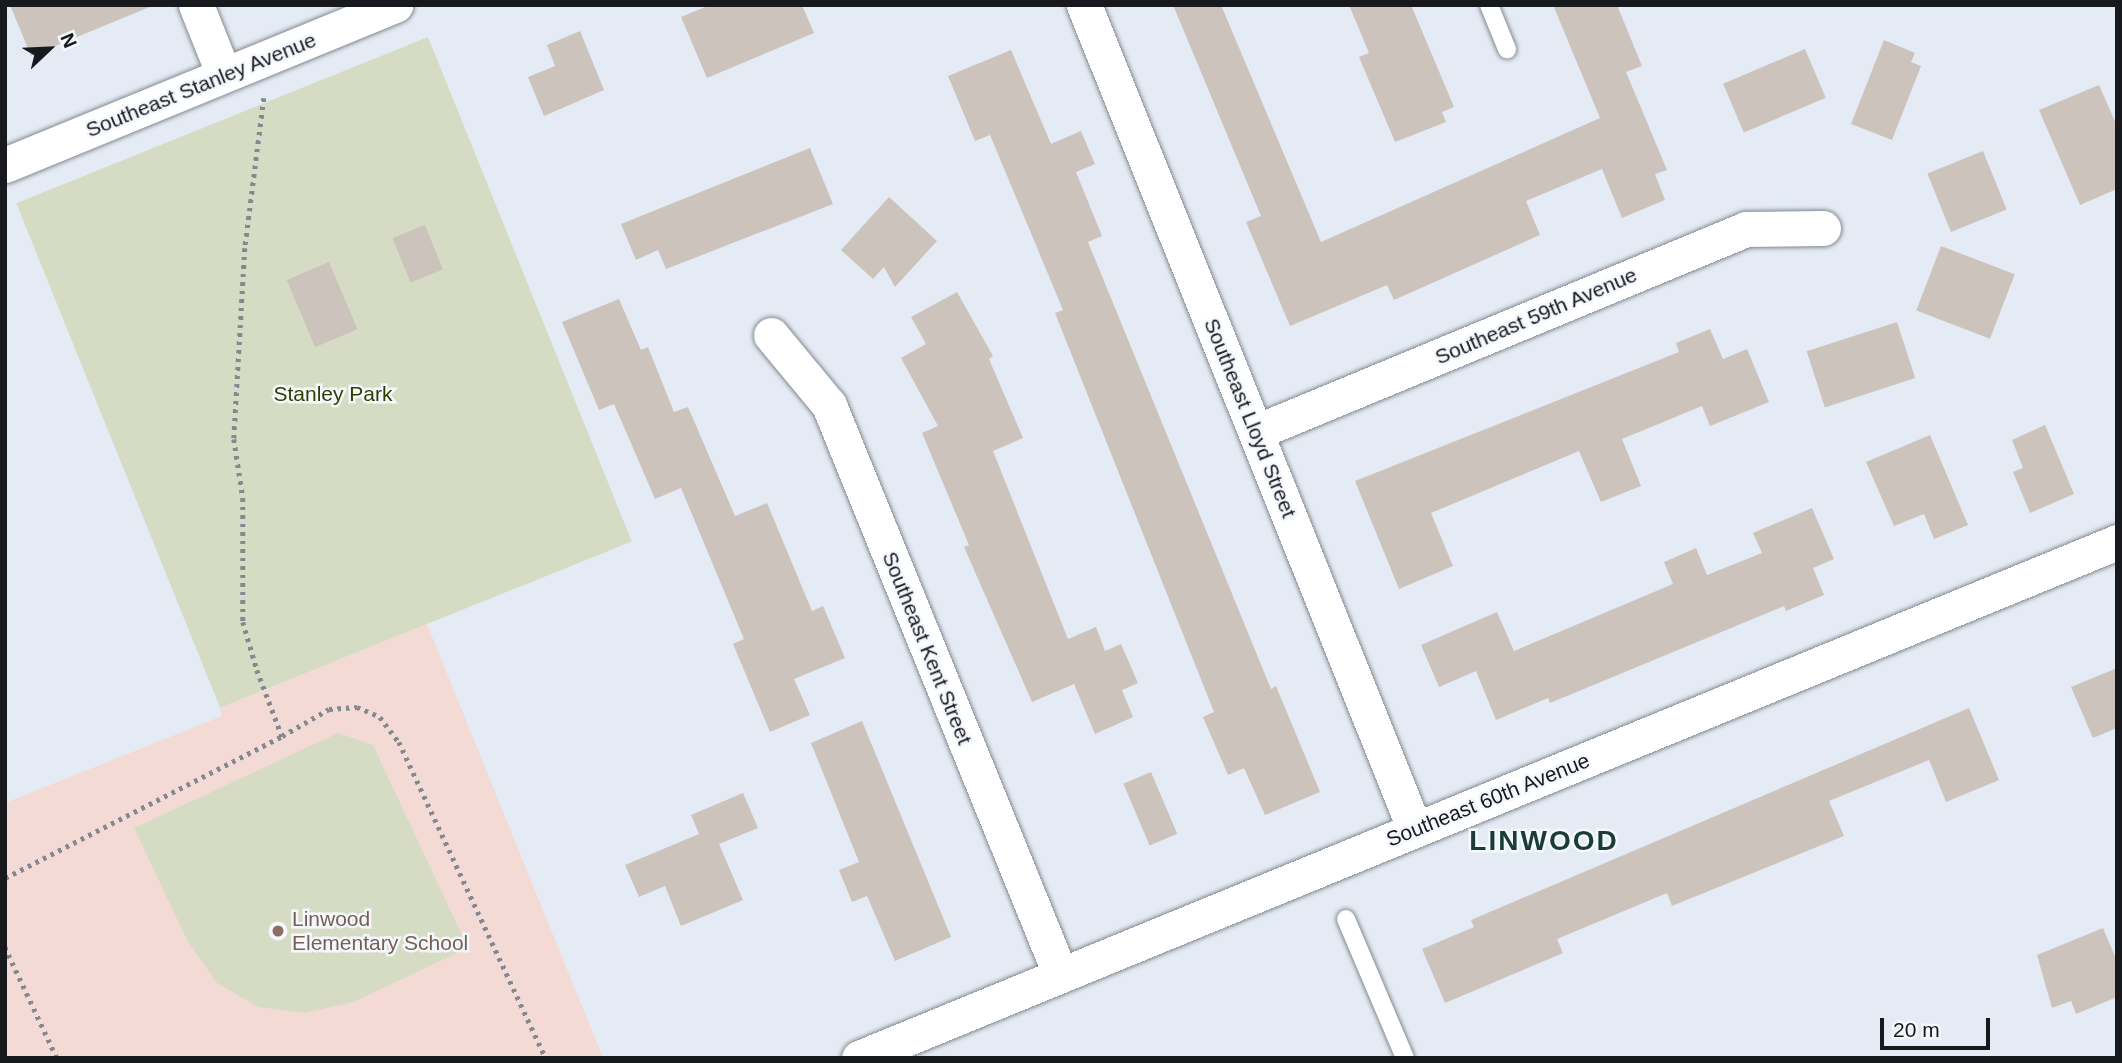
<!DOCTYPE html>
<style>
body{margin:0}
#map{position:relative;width:2122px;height:1063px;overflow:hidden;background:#e4ebf4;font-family:Arial,sans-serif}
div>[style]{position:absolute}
.education>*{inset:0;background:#f4dad5}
.green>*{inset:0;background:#d6dcc4;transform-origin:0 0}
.building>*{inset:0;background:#ccc4bc;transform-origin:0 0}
.path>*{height:4.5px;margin-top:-2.25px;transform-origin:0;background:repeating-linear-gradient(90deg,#84898f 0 3.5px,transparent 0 8.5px)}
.roads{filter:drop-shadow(0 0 2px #828991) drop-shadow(0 0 2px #828991)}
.lane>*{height:18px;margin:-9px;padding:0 9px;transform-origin:9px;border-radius:9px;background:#fff}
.street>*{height:35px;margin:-17.5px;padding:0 17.5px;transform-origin:17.5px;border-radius:17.5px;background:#fff}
.dots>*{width:19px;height:19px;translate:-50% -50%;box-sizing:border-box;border:4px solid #f4f8fd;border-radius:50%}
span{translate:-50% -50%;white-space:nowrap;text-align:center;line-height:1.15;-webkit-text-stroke:5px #f4f8fd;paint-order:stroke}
.street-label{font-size:21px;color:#17191c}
.park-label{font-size:21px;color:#343d00}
.education-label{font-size:21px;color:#785e54}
.left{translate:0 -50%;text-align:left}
.district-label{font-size:28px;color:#1a3b37;font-weight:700;letter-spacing:2px}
.frame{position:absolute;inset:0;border:7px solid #17191c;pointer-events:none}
.north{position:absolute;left:14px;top:14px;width:70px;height:70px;-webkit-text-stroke:5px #f4f8fd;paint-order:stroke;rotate:67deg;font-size:19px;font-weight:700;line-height:28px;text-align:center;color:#17191c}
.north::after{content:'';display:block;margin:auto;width:24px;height:32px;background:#17191c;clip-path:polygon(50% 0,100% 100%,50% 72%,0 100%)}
.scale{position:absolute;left:1880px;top:1018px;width:110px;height:32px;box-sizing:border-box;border:4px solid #17191c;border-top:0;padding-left:9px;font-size:21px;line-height:24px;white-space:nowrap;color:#17191c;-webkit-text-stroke:5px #f4f8fd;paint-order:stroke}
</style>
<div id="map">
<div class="education">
<i style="clip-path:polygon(427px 624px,603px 1058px,5px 1058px,5px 803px,222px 716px,220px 708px)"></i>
</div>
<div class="green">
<i style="left:428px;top:37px;width:544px;height:444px;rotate:68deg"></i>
<i style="clip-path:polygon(338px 733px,373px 745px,468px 948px,353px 1002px,305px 1013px,258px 1007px,217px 983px,187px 940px,134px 828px)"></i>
</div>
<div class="building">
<i style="clip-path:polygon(10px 5px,151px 5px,152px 6px,31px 56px)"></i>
<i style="clip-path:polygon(710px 5px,802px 5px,814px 33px,707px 78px,681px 17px)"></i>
<i style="clip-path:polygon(1173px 5px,1221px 5px,1321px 242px,1600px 118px,1553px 5px,1617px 5px,1642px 66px,1626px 72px,1667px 170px,1655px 174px,1665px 200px,1622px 218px,1602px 169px,1526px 201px,1540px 235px,1394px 300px,1387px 285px,1290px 326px,1246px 222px,1261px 216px)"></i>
<i style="clip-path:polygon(1349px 5px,1411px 5px,1454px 107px,1442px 112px,1446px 122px,1395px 142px,1359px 57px,1369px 53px)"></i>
<i style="clip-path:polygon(580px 31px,604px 90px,544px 116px,528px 77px,555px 66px,547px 45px)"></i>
<i style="clip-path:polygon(1884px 40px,1915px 53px,1911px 62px,1921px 66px,1892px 140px,1851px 124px)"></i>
<i style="left:1805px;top:49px;width:53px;height:89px;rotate:67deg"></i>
<i style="clip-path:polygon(1011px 50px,1051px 144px,1081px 131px,1095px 164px,1076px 172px,1102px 236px,1088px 242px,1271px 689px,1276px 686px,1320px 792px,1265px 815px,1244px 768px,1228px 775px,1203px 717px,1214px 712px,1055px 313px,1063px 310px,990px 135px,975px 141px,948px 76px)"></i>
<i style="clip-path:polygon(2099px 85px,2117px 126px,2117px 189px,2080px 205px,2039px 110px)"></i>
<i style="clip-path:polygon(810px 148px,833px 204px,666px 269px,658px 250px,636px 260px,621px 224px)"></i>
<i style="left:1983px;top:151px;width:63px;height:60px;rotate:68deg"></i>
<i style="clip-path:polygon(889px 197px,937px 241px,895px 287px,884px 267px,873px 279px,841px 250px)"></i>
<i style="left:425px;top:225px;width:48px;height:35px;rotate:68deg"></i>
<i style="left:1941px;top:246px;width:79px;height:69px;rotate:21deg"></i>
<i style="left:329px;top:262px;width:73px;height:46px;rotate:67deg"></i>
<i style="clip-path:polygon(957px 292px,993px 356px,989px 359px,1023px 438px,993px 451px,1068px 639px,1096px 627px,1105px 651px,1121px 644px,1138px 683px,1122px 690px,1133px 717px,1095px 734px,1074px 684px,1032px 702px,964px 547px,969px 545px,922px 433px,938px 426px,901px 358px,926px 344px,911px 317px)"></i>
<i style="clip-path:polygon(619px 299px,641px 350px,648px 347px,674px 412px,688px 407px,735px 516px,767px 503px,812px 611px,823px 606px,845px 658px,794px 679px,810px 715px,770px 732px,733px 644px,744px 639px,681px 488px,655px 499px,614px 404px,599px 410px,562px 322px)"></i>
<i style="left:1897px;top:322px;width:59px;height:95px;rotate:72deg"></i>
<i style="clip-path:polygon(1710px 329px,1723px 359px,1747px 349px,1769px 402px,1710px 426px,1702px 406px,1622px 439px,1641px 486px,1601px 502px,1579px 451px,1431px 513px,1453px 566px,1399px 589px,1355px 481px,1679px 352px,1676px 343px)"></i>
<i style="clip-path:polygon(2045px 425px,2074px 494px,2030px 513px,2013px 472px,2023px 468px,2012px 440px)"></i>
<i style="clip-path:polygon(1930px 435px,1968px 525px,1934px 539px,1924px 514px,1894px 526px,1866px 462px)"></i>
<i style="clip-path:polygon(1812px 508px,1834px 559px,1813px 568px,1824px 595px,1786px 611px,1784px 606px,1550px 703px,1548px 698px,1496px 720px,1476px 671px,1439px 687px,1421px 645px,1497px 612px,1514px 651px,1673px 584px,1664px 562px,1696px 548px,1707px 575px,1762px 553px,1753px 533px)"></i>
<i style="clip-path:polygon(2117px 668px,2117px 728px,2093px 738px,2071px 687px)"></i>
<i style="clip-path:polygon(1969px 708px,1999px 780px,1946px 802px,1929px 760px,1829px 801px,1844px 836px,1672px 906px,1667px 893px,1557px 939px,1563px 953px,1445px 1003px,1422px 949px,1474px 927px,1471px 920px)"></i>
<i style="clip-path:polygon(862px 721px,951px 937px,895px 961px,867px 896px,852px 902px,839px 870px,859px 862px,811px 743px)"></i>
<i style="left:1151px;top:772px;width:67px;height:30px;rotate:67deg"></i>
<i style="clip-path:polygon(743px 793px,758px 828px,719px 844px,743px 900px,681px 926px,665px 886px,639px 897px,625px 865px,699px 834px,691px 815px)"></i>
<i style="clip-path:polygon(2103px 928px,2117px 961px,2117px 997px,2076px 1014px,2071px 1001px,2052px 1008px,2037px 955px)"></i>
</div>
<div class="path">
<i style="left:264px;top:98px;width:151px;rotate:97.2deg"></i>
<i style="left:245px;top:248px;width:191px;rotate:93.3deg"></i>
<i style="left:234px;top:439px;width:60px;rotate:81.3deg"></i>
<i style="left:243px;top:498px;width:124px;rotate:90deg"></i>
<i style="left:243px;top:622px;width:50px;rotate:73.7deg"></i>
<i style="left:257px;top:670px;width:71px;rotate:69.3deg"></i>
<i style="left:282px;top:736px;width:54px;rotate:-29.9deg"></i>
<i style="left:329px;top:709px;width:28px;rotate:-4deg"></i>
<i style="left:357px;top:707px;width:25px;rotate:23deg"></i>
<i style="left:380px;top:717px;width:31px;rotate:53deg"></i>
<i style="left:399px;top:742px;width:349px;rotate:65.1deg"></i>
<i style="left:5px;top:878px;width:311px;rotate:-27.1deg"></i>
<i style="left:5px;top:947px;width:123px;rotate:64.9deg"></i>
</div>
<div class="roads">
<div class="lane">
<i style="left:1489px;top:5px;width:48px;rotate:67.8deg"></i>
<i style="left:1346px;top:919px;width:151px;rotate:67deg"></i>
</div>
<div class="street">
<i style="left:196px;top:5px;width:75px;rotate:68.2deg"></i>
<i style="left:1084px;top:5px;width:889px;rotate:68.14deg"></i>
<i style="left:5px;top:165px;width:422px;rotate:-22.3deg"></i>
<i style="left:771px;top:335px;width:91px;rotate:50.4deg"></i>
<i style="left:829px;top:405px;width:614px;rotate:67.9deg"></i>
<i style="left:1256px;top:432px;width:530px;rotate:-22.5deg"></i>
<i style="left:1746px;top:229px;width:77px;rotate:-0.7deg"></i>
<i style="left:859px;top:1058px;width:1360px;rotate:-22.3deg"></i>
</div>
</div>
<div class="dots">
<i style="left:278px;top:931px;background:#8d6e63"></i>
</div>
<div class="street-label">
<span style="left:201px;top:85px;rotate:-22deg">Southeast Stanley Avenue</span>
<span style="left:1536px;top:316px;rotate:-23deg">Southeast 59th Avenue</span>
<span style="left:1250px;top:418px;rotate:68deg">Southeast Lloyd Street</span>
<span style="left:927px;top:648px;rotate:68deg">Southeast Kent Street</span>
<span style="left:1488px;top:800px;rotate:-22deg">Southeast 60th Avenue</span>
</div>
<div class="park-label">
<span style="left:333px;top:394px">Stanley Park</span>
</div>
<div class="education-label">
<span class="left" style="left:292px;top:931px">Linwood<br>Elementary School</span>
</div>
<div class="district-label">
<span style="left:1544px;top:841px">LINWOOD</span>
</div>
<div class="frame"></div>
<div class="north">N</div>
<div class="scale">20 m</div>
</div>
